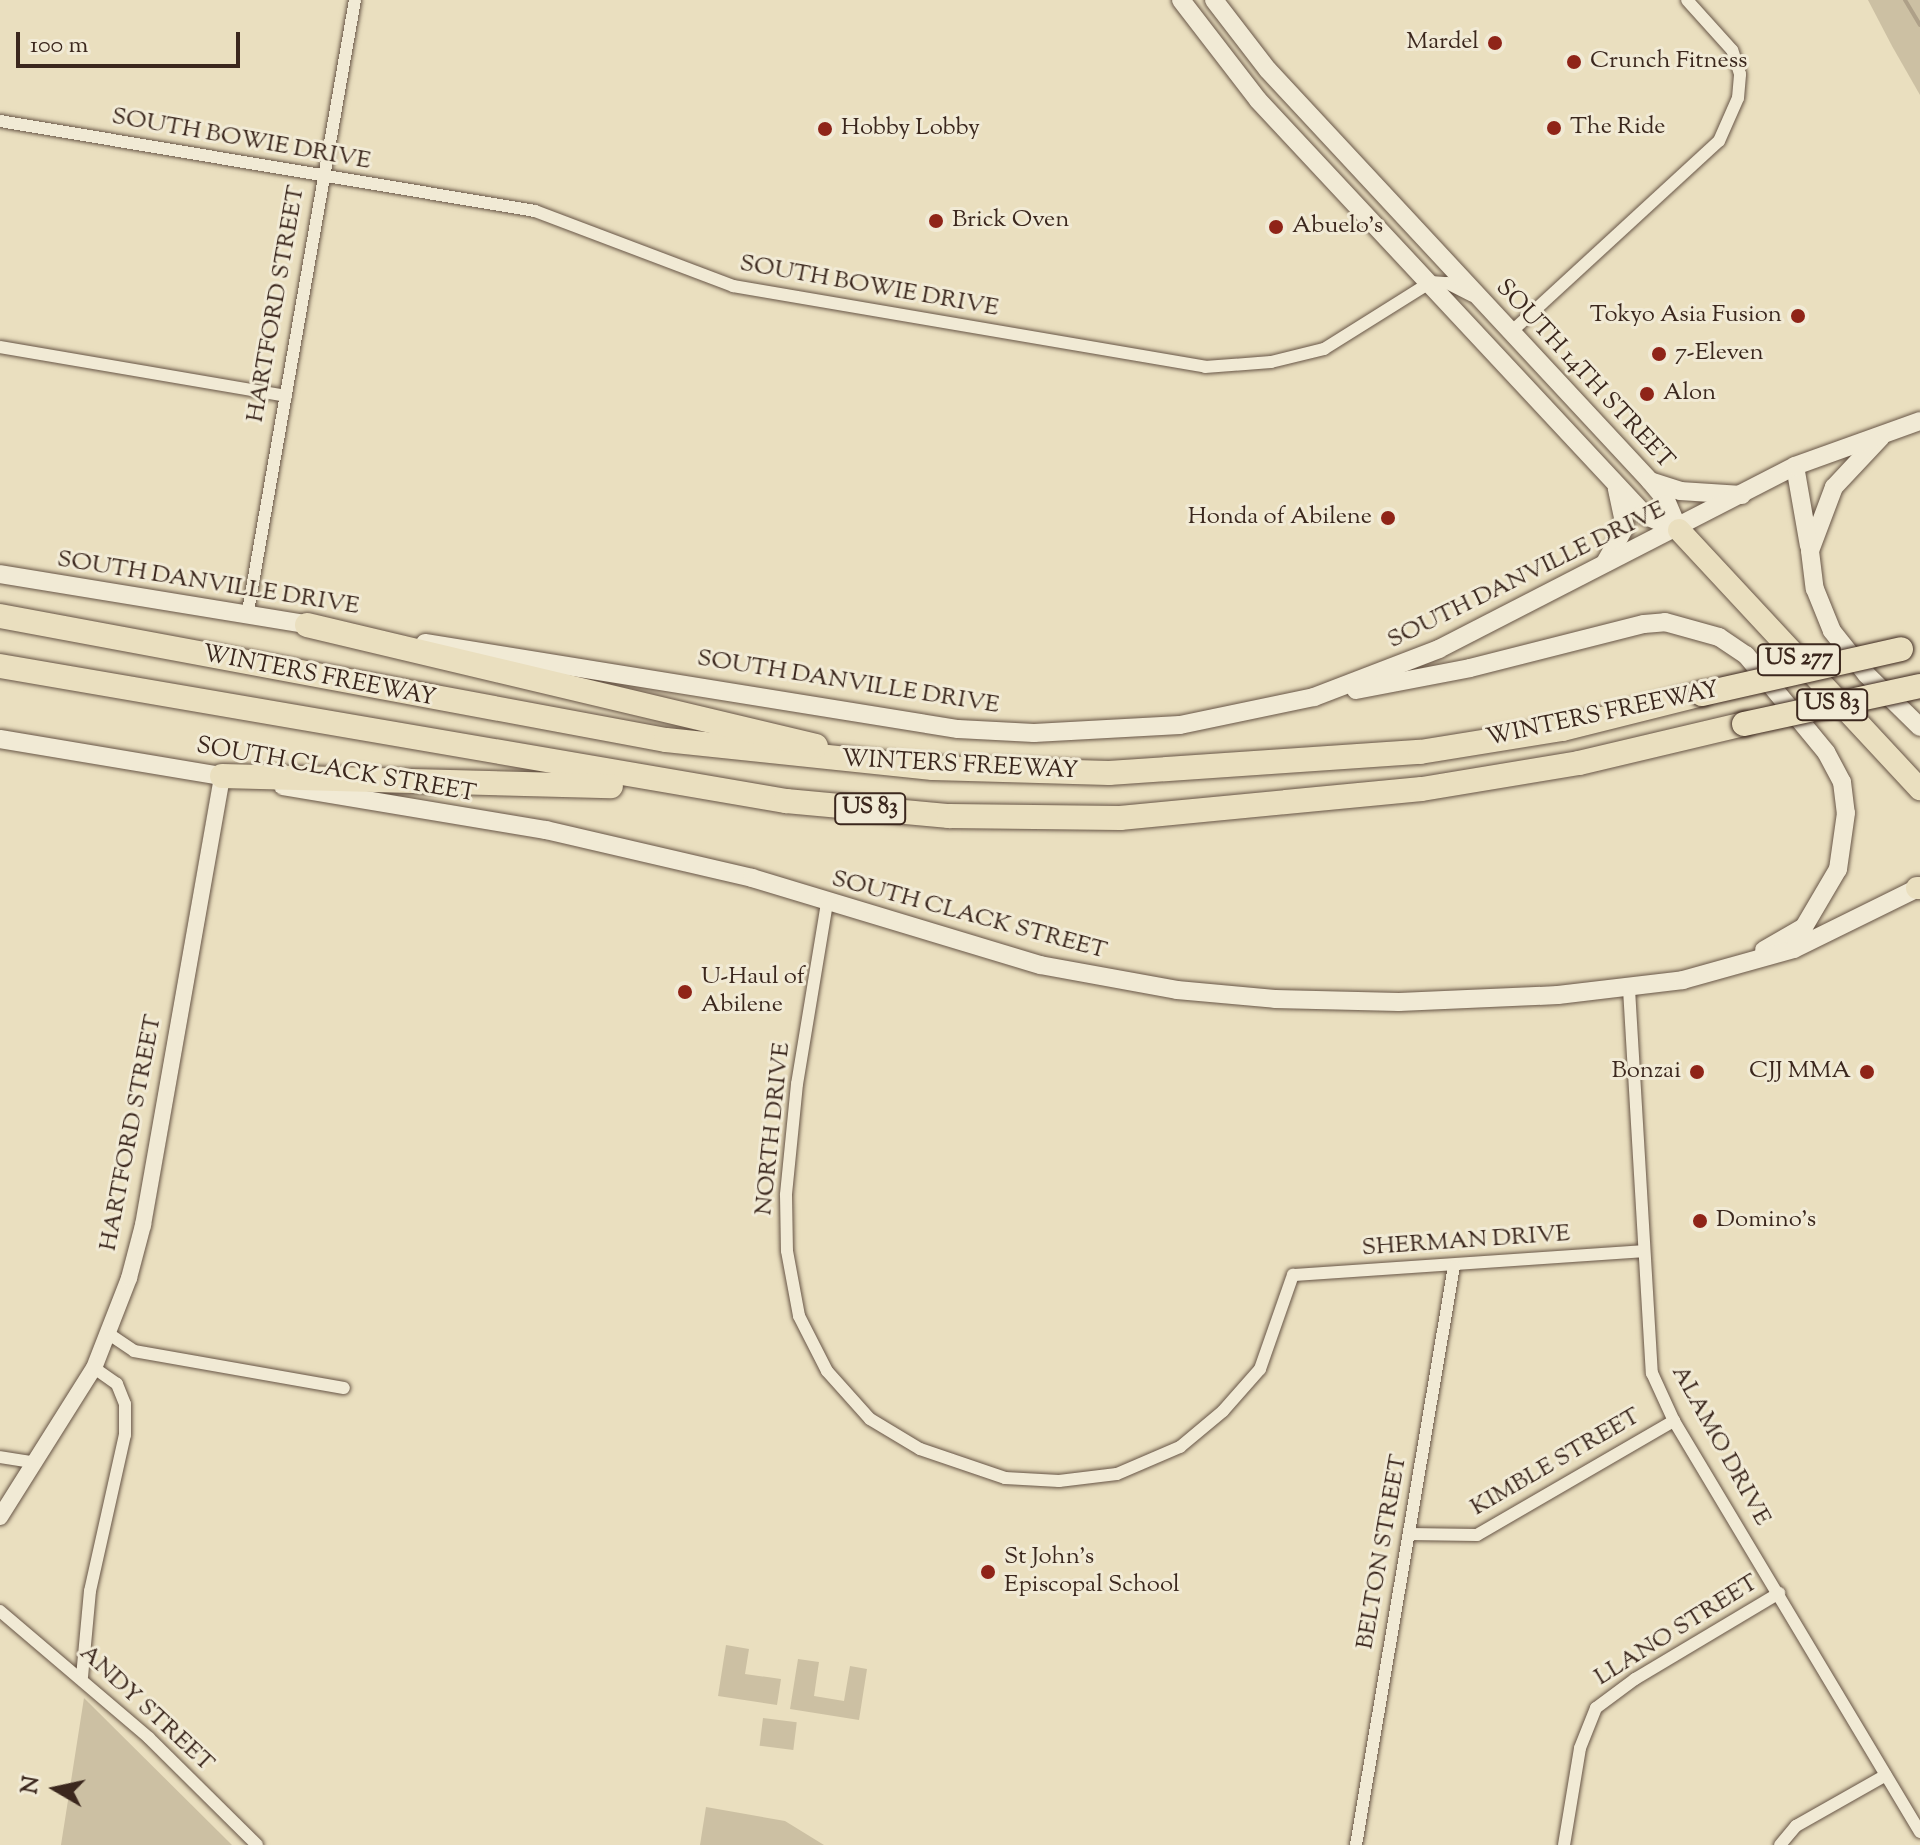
<!DOCTYPE html>
<style>
body{margin:0}
#map{position:relative;width:1920px;height:1845px;overflow:hidden;background:#eadfbf;font-family:"Sorts Mill Goudy",serif}
div>[style]{position:absolute}
.green>*{inset:0;background:#ccc0a3;transform-origin:0 0}
.stream>*{height:4px;margin:-2px;padding:0 2px;transform-origin:2px;border-radius:2px;background:#aea088}
.roads{filter:drop-shadow(0 0 2px #675546) drop-shadow(0 0 2px #675546)}
.minor>*{height:12px;margin:-6px;padding:0 6px;transform-origin:6px;border-radius:6px;background:#f1ead5}
.tertiary>*{height:16px;margin:-8px;padding:0 8px;transform-origin:8px;border-radius:8px;background:#f1ead5}
.secondary>*{height:18px;margin:-9px;padding:0 9px;transform-origin:9px;border-radius:9px;background:#f1ead5}
.trunk>*{height:22px;margin:-11px;padding:0 11px;transform-origin:11px;border-radius:11px;background:#eadfbf}
.motorway>*{height:24px;margin:-12px;padding:0 12px;transform-origin:12px;border-radius:12px;background:#eadfbf}
.bridges{filter:drop-shadow(0 0 2px #3b271d) drop-shadow(0 0 2px #3b271d)}
.motorway-bridge>*{height:24px;margin:-12px;padding:0 12px;transform-origin:12px;border-radius:12px;background:#eadfbf}
.dots>*{width:22px;height:22px;translate:-50% -50%;box-sizing:border-box;border:4px solid #f1ead5;border-radius:50%}
span{translate:-50% -50%;white-space:nowrap;text-align:center;line-height:1.15;-webkit-text-stroke:6px #f1ead5;paint-order:stroke}
.shield-label span{padding:2px 6px;background:#f1ead5;border:2px solid;border-radius:6px;-webkit-text-stroke-width:0}
.shield-label{font-size:22px;color:#3b271d;font-weight:700}
.poi-label{font-size:24px;color:#3b271d}
.right{translate:-100% -50%;text-align:right}
.left{translate:0 -50%;text-align:left}
.street-label{font-size:24px;color:#3b271d}
.north{position:absolute;left:16px;top:1749px;width:80px;height:80px;-webkit-text-stroke:6px #f1ead5;paint-order:stroke;rotate:279deg;font-size:22px;font-weight:700;line-height:32px;text-align:center;color:#3b271d}
.north::after{content:'';display:block;margin:auto;width:28px;height:36px;background:#3b271d;clip-path:polygon(50% 0,100% 100%,50% 72%,0 100%)}
.scale{position:absolute;left:16px;top:32px;width:224px;height:36px;box-sizing:border-box;border:4px solid #3b271d;border-top:0;padding-left:10px;font-size:24px;line-height:28px;white-space:nowrap;color:#3b271d;-webkit-text-stroke:6px #f1ead5;paint-order:stroke}
</style>
<div id="map">
<div class="green">
<i style="clip-path:polygon(1868px 0,1920px 0,1920px 95px,1892px 46px)"></i>
<i style="clip-path:polygon(726px 1645px,749px 1649px,745px 1674px,781px 1679px,777px 1705px,718px 1696px)"></i>
<i style="clip-path:polygon(798px 1659px,819px 1662px,814px 1696px,844px 1701px,850px 1666px,867px 1669px,859px 1720px,790px 1709px)"></i>
<i style="clip-path:polygon(84px 1698px,232px 1845px,61px 1845px)"></i>
<i style="left:763px;top:1718px;width:34px;height:28px;rotate:7deg"></i>
<i style="clip-path:polygon(706px 1807px,785px 1821px,824px 1845px,700px 1845px)"></i>
</div>
<div class="stream">
<i style="left:1905px;top:0;width:29px;rotate:59deg"></i>
</div>
<div class="roads">
<div class="minor">
<i style="left:0;top:121px;width:543px;rotate:9.55deg"></i>
<i style="left:535px;top:211px;width:212px;rotate:20.7deg"></i>
<i style="left:733px;top:286px;width:479px;rotate:9.7deg"></i>
<i style="left:1205px;top:367px;width:66px;rotate:-4.3deg"></i>
<i style="left:1271px;top:362px;width:55px;rotate:-13.8deg"></i>
<i style="left:1324px;top:349px;width:126px;rotate:-32.1deg"></i>
<i style="left:1431px;top:282px;width:16px;rotate:4deg"></i>
<i style="left:1447px;top:283px;width:28px;rotate:27deg"></i>
<i style="left:1511px;top:332px;width:282px;rotate:-42.6deg"></i>
<i style="left:1719px;top:141px;width:47px;rotate:-66.2deg"></i>
<i style="left:1738px;top:98px;width:24px;rotate:-85deg"></i>
<i style="left:1740px;top:74px;width:25px;rotate:-108deg"></i>
<i style="left:1732px;top:50px;width:67px;rotate:-132deg"></i>
<i style="left:0;top:347px;width:290px;rotate:9.7deg"></i>
<i style="left:247px;top:617px;width:626px;rotate:-80.07deg"></i>
<i style="left:827px;top:903px;width:183px;rotate:99.4deg"></i>
<i style="left:797px;top:1084px;width:112px;rotate:95.7deg"></i>
<i style="left:786px;top:1195px;width:56px;rotate:89deg"></i>
<i style="left:787px;top:1251px;width:66px;rotate:79.5deg"></i>
<i style="left:799px;top:1316px;width:62px;rotate:63deg"></i>
<i style="left:827px;top:1371px;width:64px;rotate:48.1deg"></i>
<i style="left:870px;top:1419px;width:58px;rotate:31deg"></i>
<i style="left:920px;top:1449px;width:90px;rotate:18.8deg"></i>
<i style="left:1005px;top:1478px;width:54px;rotate:3.2deg"></i>
<i style="left:1059px;top:1481px;width:58px;rotate:-6.9deg"></i>
<i style="left:1117px;top:1474px;width:69px;rotate:-23.2deg"></i>
<i style="left:1180px;top:1447px;width:56px;rotate:-39.9deg"></i>
<i style="left:1223px;top:1411px;width:56px;rotate:-48.6deg"></i>
<i style="left:1260px;top:1369px;width:100px;rotate:-70.7deg"></i>
<i style="left:1293px;top:1275px;width:351px;rotate:-3.9deg"></i>
<i style="left:1629px;top:989px;width:385px;rotate:86.6deg"></i>
<i style="left:1652px;top:1373px;width:53px;rotate:65.4deg"></i>
<i style="left:1674px;top:1421px;width:479px;rotate:59.1deg"></i>
<i style="left:109px;top:1334px;width:30px;rotate:34deg"></i>
<i style="left:134px;top:1351px;width:213px;rotate:10deg"></i>
<i style="left:0;top:1457px;width:36px;rotate:9deg"></i>
<i style="left:1409px;top:1534px;width:68px;rotate:0.8deg"></i>
<i style="left:1477px;top:1535px;width:228px;rotate:-30.1deg"></i>
<i style="left:0;top:1611px;width:196px;rotate:40.4deg"></i>
<i style="left:149px;top:1738px;width:152px;rotate:44.7deg"></i>
<i style="left:82px;top:1677px;width:86px;rotate:-84.7deg"></i>
<i style="left:90px;top:1591px;width:160px;rotate:-77.4deg"></i>
<i style="left:125px;top:1435px;width:31px;rotate:-90deg"></i>
<i style="left:125px;top:1404px;width:22px;rotate:-112deg"></i>
<i style="left:117px;top:1384px;width:28px;rotate:-145deg"></i>
<i style="left:1356px;top:1845px;width:587px;rotate:-80.39deg"></i>
<i style="left:1564px;top:1845px;width:98px;rotate:-80.6deg"></i>
<i style="left:1580px;top:1748px;width:43px;rotate:-68.2deg"></i>
<i style="left:1596px;top:1708px;width:49px;rotate:-36.6deg"></i>
<i style="left:1635px;top:1679px;width:168px;rotate:-30.8deg"></i>
<i style="left:1780px;top:1845px;width:25px;rotate:-50deg"></i>
<i style="left:1796px;top:1826px;width:103px;rotate:-29.5deg"></i>
</div>
<div class="tertiary">
<i style="left:0;top:1517px;width:176px;rotate:-57.8deg"></i>
<i style="left:94px;top:1368px;width:97px;rotate:-68.7deg"></i>
<i style="left:129px;top:1278px;width:55px;rotate:-75.2deg"></i>
<i style="left:143px;top:1225px;width:456px;rotate:-80deg"></i>
</div>
<div class="secondary">
<i style="left:1181px;top:0;width:126px;rotate:52.4deg"></i>
<i style="left:1258px;top:100px;width:569px;rotate:46.99deg"></i>
<i style="left:1646px;top:516px;width:36px;rotate:23deg"></i>
<i style="left:1214px;top:0;width:88px;rotate:52.4deg"></i>
<i style="left:1268px;top:70px;width:561px;rotate:47.09deg"></i>
<i style="left:1650px;top:481px;width:25px;rotate:50deg"></i>
<i style="left:1666px;top:500px;width:33px;rotate:67deg"></i>
<i style="left:1881px;top:437px;width:69px;rotate:133.2deg"></i>
<i style="left:1834px;top:487px;width:68px;rotate:110.6deg"></i>
<i style="left:1810px;top:551px;width:38px;rotate:83deg"></i>
<i style="left:1815px;top:589px;width:45px;rotate:68deg"></i>
<i style="left:1832px;top:631px;width:56px;rotate:51.5deg"></i>
<i style="left:1867px;top:675px;width:74px;rotate:44.5deg"></i>
<i style="left:1795px;top:466px;width:81px;rotate:80.1deg"></i>
<i style="left:1650px;top:481px;width:32px;rotate:18deg"></i>
<i style="left:1680px;top:491px;width:62px;rotate:3.7deg"></i>
<i style="left:1605px;top:563px;width:41px;rotate:-60.9deg"></i>
<i style="left:1625px;top:527px;width:40px;rotate:-102deg"></i>
<i style="left:0;top:574px;width:321px;rotate:9.3deg"></i>
<i style="left:425px;top:643px;width:540px;rotate:9.17deg"></i>
<i style="left:958px;top:729px;width:76px;rotate:3deg"></i>
<i style="left:1034px;top:733px;width:146px;rotate:-3.1deg"></i>
<i style="left:1180px;top:725px;width:137px;rotate:-11.8deg"></i>
<i style="left:1314px;top:697px;width:134px;rotate:-21deg"></i>
<i style="left:1439px;top:649px;width:400px;rotate:-27.2deg"></i>
<i style="left:1795px;top:466px;width:133px;rotate:-19.8deg"></i>
<i style="left:1356px;top:690px;width:116px;rotate:-10.9deg"></i>
<i style="left:1470px;top:668px;width:179px;rotate:-14.2deg"></i>
<i style="left:1644px;top:624px;width:21px;rotate:-5deg"></i>
<i style="left:1665px;top:622px;width:56px;rotate:15.5deg"></i>
<i style="left:1719px;top:637px;width:32px;rotate:34deg"></i>
<i style="left:1746px;top:655px;width:126px;rotate:50.5deg"></i>
<i style="left:1826px;top:752px;width:34px;rotate:62deg"></i>
<i style="left:1842px;top:782px;width:31px;rotate:83deg"></i>
<i style="left:1846px;top:813px;width:57px;rotate:98.1deg"></i>
<i style="left:1838px;top:869px;width:67px;rotate:120.4deg"></i>
<i style="left:1804px;top:927px;width:46px;rotate:150.1deg"></i>
<i style="left:0;top:739px;width:237px;rotate:9.5deg"></i>
<i style="left:283px;top:786px;width:267px;rotate:9.5deg"></i>
<i style="left:546px;top:830px;width:212px;rotate:13.1deg"></i>
<i style="left:752px;top:878px;width:301px;rotate:16.8deg"></i>
<i style="left:1040px;top:965px;width:139px;rotate:10.3deg"></i>
<i style="left:1177px;top:990px;width:98px;rotate:5.2deg"></i>
<i style="left:1275px;top:999px;width:124px;rotate:1.4deg"></i>
<i style="left:1399px;top:1002px;width:159px;rotate:-2.5deg"></i>
<i style="left:1558px;top:995px;width:126px;rotate:-6.8deg"></i>
<i style="left:1683px;top:980px;width:115px;rotate:-15.6deg"></i>
<i style="left:1794px;top:949px;width:140px;rotate:-26.2deg"></i>
</div>
<div class="trunk">
<i style="left:1679px;top:530px;width:354px;rotate:47.1deg"></i>
<i style="left:1917px;top:888px;width:3px"></i>
</div>
<div class="motorway">
<i style="left:0;top:616px;width:677px;rotate:10.55deg"></i>
<i style="left:666px;top:740px;width:268px;rotate:6deg"></i>
<i style="left:933px;top:768px;width:176px;rotate:1.6deg"></i>
<i style="left:1109px;top:773px;width:312px;rotate:-3.9deg"></i>
<i style="left:1420px;top:752px;width:144px;rotate:-9.2deg"></i>
<i style="left:1562px;top:729px;width:144px;rotate:-14deg"></i>
<i style="left:307px;top:625px;width:523px;rotate:13.37deg"></i>
<i style="left:0;top:666px;width:798px;rotate:9.75deg"></i>
<i style="left:786px;top:801px;width:164px;rotate:5.3deg"></i>
<i style="left:949px;top:816px;width:171px;rotate:0.7deg"></i>
<i style="left:1120px;top:818px;width:303px;rotate:-5.5deg"></i>
<i style="left:1422px;top:789px;width:159px;rotate:-9.4deg"></i>
<i style="left:1579px;top:763px;width:170px;rotate:-13.3deg"></i>
<i style="left:222px;top:776px;width:389px;rotate:1.5deg"></i>
</div>
</div>
<div class="bridges">
<div class="motorway-bridge">
<i style="left:1702px;top:694px;width:204px;rotate:-12.7deg"></i>
<i style="left:1744px;top:724px;width:180px;rotate:-12.2deg"></i>
</div>
</div>
<div class="dots">
<i style="left:1495px;top:43px;background:#8f2418"></i>
<i style="left:1574px;top:62px;background:#8f2418"></i>
<i style="left:1554px;top:128px;background:#8f2418"></i>
<i style="left:825px;top:129px;background:#8f2418"></i>
<i style="left:936px;top:221px;background:#8f2418"></i>
<i style="left:1276px;top:227px;background:#8f2418"></i>
<i style="left:1798px;top:316px;background:#8f2418"></i>
<i style="left:1659px;top:354px;background:#8f2418"></i>
<i style="left:1647px;top:394px;background:#8f2418"></i>
<i style="left:1388px;top:518px;background:#8f2418"></i>
<i style="left:685px;top:992px;background:#8f2418"></i>
<i style="left:1697px;top:1072px;background:#8f2418"></i>
<i style="left:1867px;top:1072px;background:#8f2418"></i>
<i style="left:1700px;top:1221px;background:#8f2418"></i>
<i style="left:988px;top:1572px;background:#8f2418"></i>
</div>
<div class="shield-label">
<span style="left:1799px;top:660px">US 277</span>
<span style="left:1832px;top:705px">US 83</span>
<span style="left:870px;top:809px">US 83</span>
</div>
<div class="poi-label">
<span class="right" style="left:1479px;top:43px">Mardel</span>
<span class="left" style="left:1590px;top:62px">Crunch Fitness</span>
<span class="left" style="left:1570px;top:128px">The Ride</span>
<span class="left" style="left:841px;top:129px">Hobby Lobby</span>
<span class="left" style="left:952px;top:221px">Brick Oven</span>
<span class="left" style="left:1292px;top:227px">Abuelo's</span>
<span class="right" style="left:1782px;top:316px">Tokyo Asia Fusion</span>
<span class="left" style="left:1675px;top:354px">7-Eleven</span>
<span class="left" style="left:1663px;top:394px">Alon</span>
<span class="right" style="left:1372px;top:518px">Honda of Abilene</span>
<span class="left" style="left:701px;top:992px">U-Haul of<br>Abilene</span>
<span class="right" style="left:1681px;top:1072px">Bonzai</span>
<span class="right" style="left:1851px;top:1072px">CJJ MMA</span>
<span class="left" style="left:1716px;top:1221px">Domino's</span>
<span class="left" style="left:1004px;top:1572px">St John's<br>Episcopal School</span>
</div>
<div class="street-label">
<span style="left:241px;top:140px;rotate:10deg">SOUTH BOWIE DRIVE</span>
<span style="left:869px;top:287px;rotate:10deg">SOUTH BOWIE DRIVE</span>
<span style="left:277px;top:304px;rotate:-80deg">HARTFORD STREET</span>
<span style="left:1584px;top:375px;rotate:47deg">SOUTH 14TH STREET</span>
<span style="left:1527px;top:576px;rotate:-26deg">SOUTH DANVILLE DRIVE</span>
<span style="left:208px;top:584px;rotate:9deg">SOUTH DANVILLE DRIVE</span>
<span style="left:319px;top:677px;rotate:11deg">WINTERS FREEWAY</span>
<span style="left:848px;top:683px;rotate:9deg">SOUTH DANVILLE DRIVE</span>
<span style="left:1603px;top:715px;rotate:-12deg">WINTERS FREEWAY</span>
<span style="left:960px;top:766px;rotate:3deg">WINTERS FREEWAY</span>
<span style="left:336px;top:771px;rotate:10deg">SOUTH CLACK STREET</span>
<span style="left:969px;top:916px;rotate:15deg">SOUTH CLACK STREET</span>
<span style="left:774px;top:1129px;rotate:-84deg">NORTH DRIVE</span>
<span style="left:132px;top:1133px;rotate:-79deg">HARTFORD STREET</span>
<span style="left:1466px;top:1242px;rotate:-4deg">SHERMAN DRIVE</span>
<span style="left:1720px;top:1446px;rotate:61deg">ALAMO DRIVE</span>
<span style="left:1556px;top:1463px;rotate:-30deg">KIMBLE STREET</span>
<span style="left:1383px;top:1552px;rotate:-80deg">BELTON STREET</span>
<span style="left:1677px;top:1631px;rotate:-32deg">LLANO STREET</span>
<span style="left:146px;top:1709px;rotate:43deg">ANDY STREET</span>
</div>
<div class="north">N</div>
<div class="scale">100 m</div>
</div>
